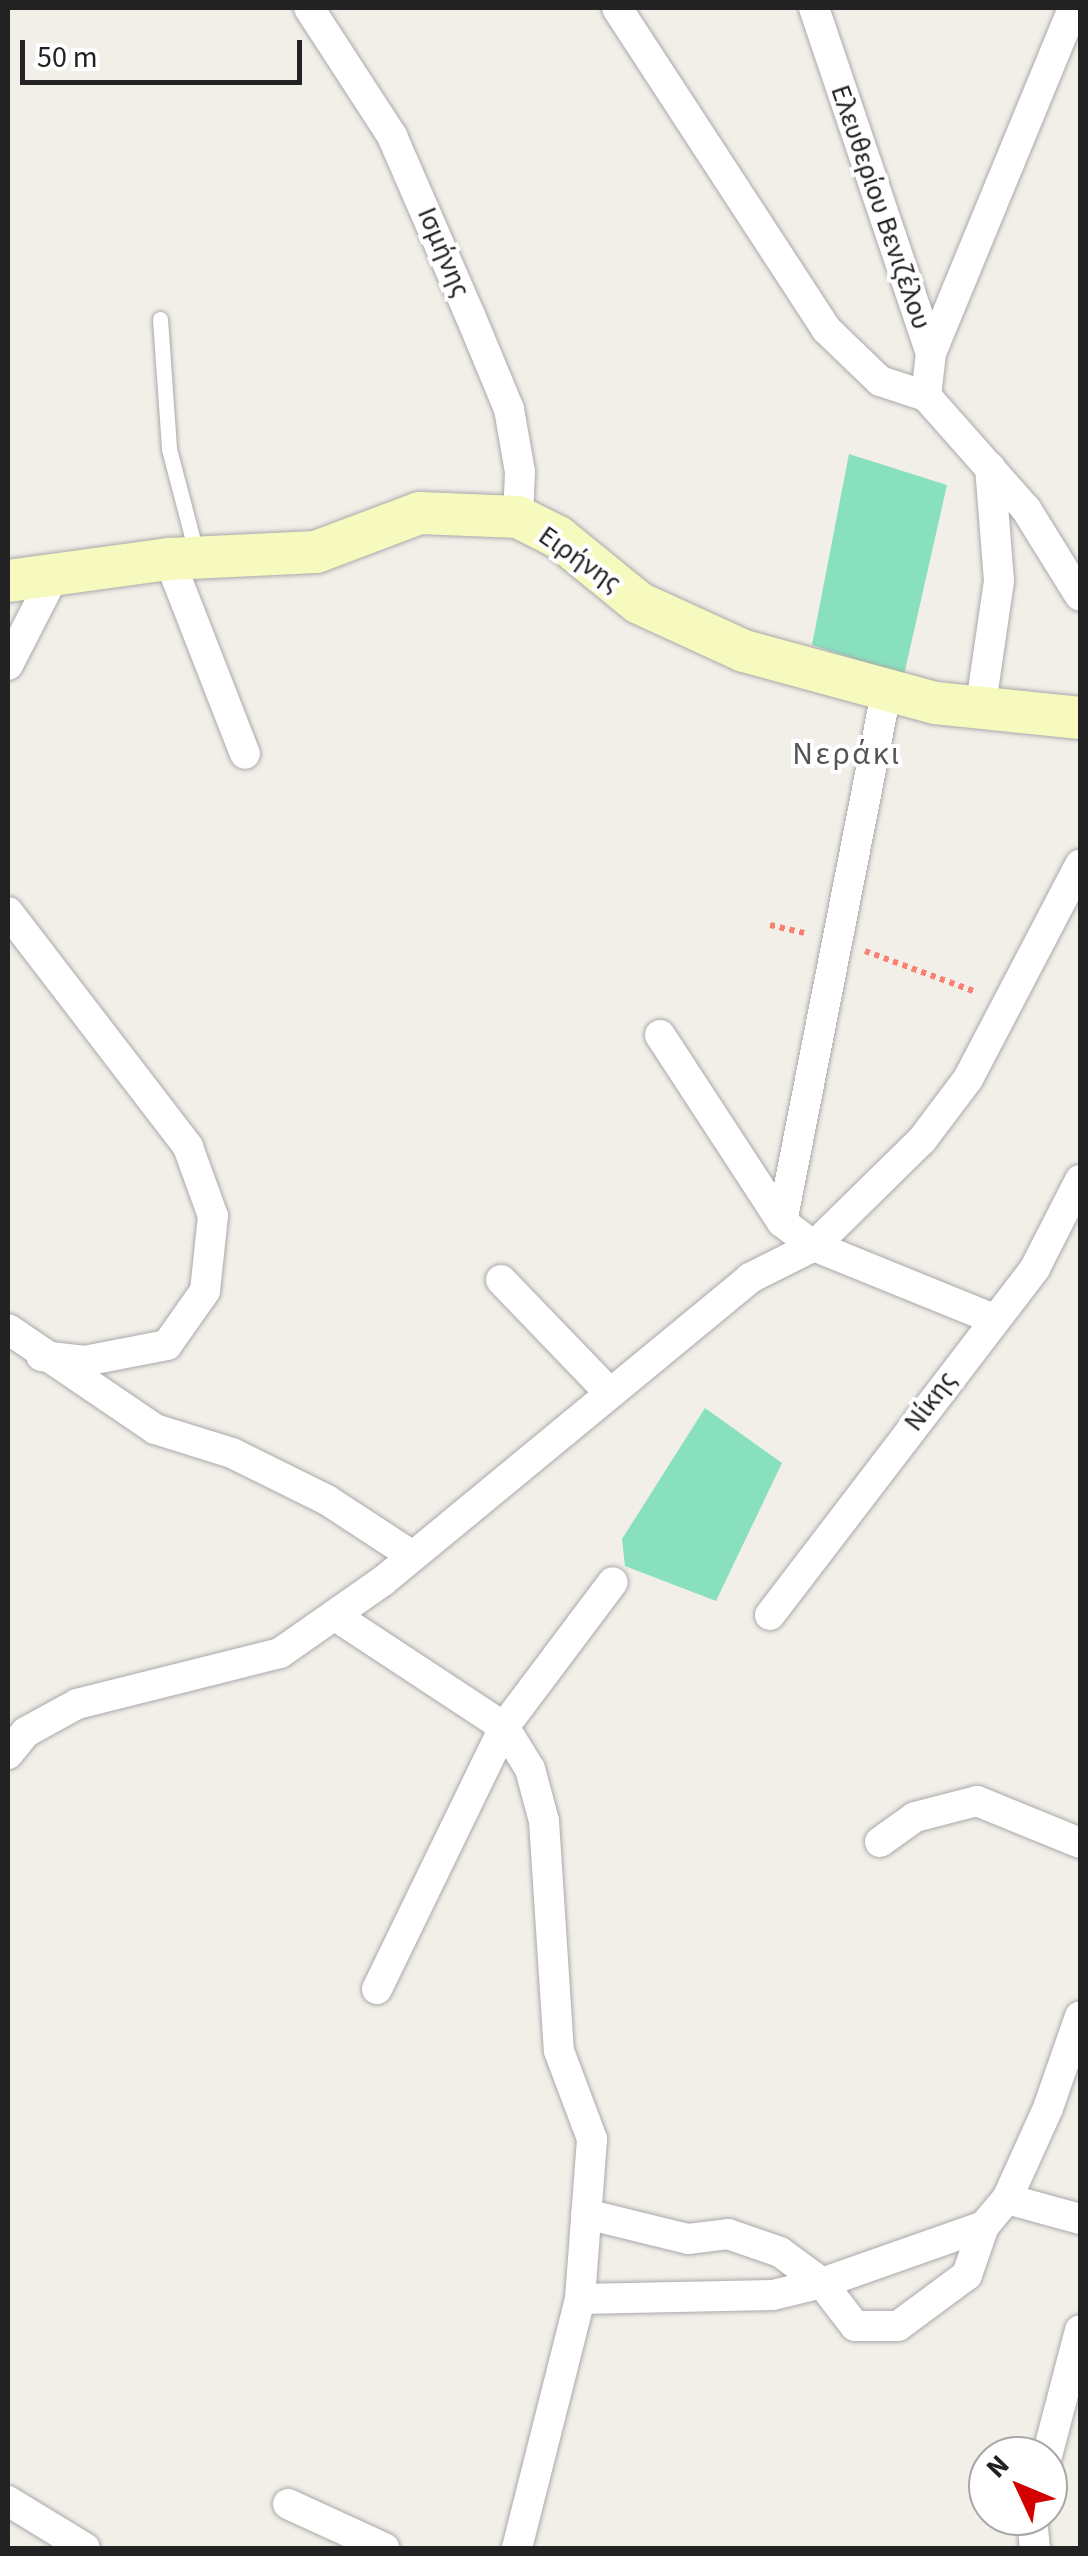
<!DOCTYPE html>
<meta charset="utf-8">
<style>
body{margin:0}
#map{position:relative;width:1088px;height:2556px;overflow:hidden;background:#f2efe9;font-family:"Source Sans 3",sans-serif}
div>[style]{position:absolute}
.pitch>*{inset:0;background:#88e0be}
.path>*{height:6px;margin-top:-3px;transform-origin:0;background:repeating-linear-gradient(90deg,#fa8072 0 5px,transparent 0 10px)}
.roads{filter:drop-shadow(0 0 2px #a9a9a9) drop-shadow(0 0 2px #a9a9a9)}
.lane>*{height:15px;margin:-7.5px;padding:0 7.5px;transform-origin:7.5px;border-radius:7.5px;background:#fff}
.street>*{height:30px;margin:-15px;padding:0 15px;transform-origin:15px;border-radius:15px;background:#fff}
.secondary>*{height:42px;margin:-21px;padding:0 21px;transform-origin:21px;border-radius:21px;background:#f7fabf}
span{translate:-50% -50%;white-space:nowrap;text-align:center;line-height:1.15;-webkit-text-stroke:8px #fff;paint-order:stroke}
.street-label{font-size:28px;color:#222}
.quarter-label{font-size:32px;color:#555;letter-spacing:2.5px}
.frame{position:absolute;inset:0;border:10px solid #222;pointer-events:none}
.north{position:absolute;left:968px;top:2436px;width:100px;height:100px;box-sizing:border-box;background:#fff;border:2px solid #a7a7a7;border-radius:50%;rotate:314deg;font-size:28px;font-weight:700;line-height:40px;text-align:center;color:#222}
.north::after{content:'';display:block;margin:auto;width:35px;height:45px;background:#d40000;clip-path:polygon(50% 0,100% 100%,50% 72%,0 100%)}
.scale{position:absolute;left:20px;top:40px;width:282px;height:45px;box-sizing:border-box;border:5px solid #222;border-top:0;padding-left:12px;font-size:30px;line-height:35px;white-space:nowrap;color:#222;-webkit-text-stroke:8px #fff;paint-order:stroke}
</style>
<div id="map">
<div class="pitch">
<i style="clip-path:polygon(849px 454px,947px 485px,904px 675px,812px 645px)"></i>
<i style="clip-path:polygon(705px 1408px,782px 1463px,716px 1601px,625px 1566px,622px 1539px)"></i>
</div>
<div class="path">
<i style="left:770px;top:925px;width:37px;rotate:13deg"></i>
<i style="left:865px;top:951px;width:118px;rotate:20.3deg"></i>
</div>
<div class="roads">
<div class="lane">
<i style="left:160px;top:319px;width:130px;rotate:86deg"></i>
<i style="left:169px;top:449px;width:111px;rotate:75.3deg"></i>
</div>
<div class="street">
<i style="left:309px;top:8px;width:153px;rotate:57deg"></i>
<i style="left:392px;top:136px;width:195px;rotate:66.5deg"></i>
<i style="left:470px;top:315px;width:102px;rotate:67.5deg"></i>
<i style="left:509px;top:409px;width:64px;rotate:80.1deg"></i>
<i style="left:520px;top:472px;width:45px;rotate:92.5deg"></i>
<i style="left:617px;top:8px;width:383px;rotate:56.9deg"></i>
<i style="left:826px;top:329px;width:75px;rotate:43.9deg"></i>
<i style="left:880px;top:381px;width:48px;rotate:18.1deg"></i>
<i style="left:814px;top:8px;width:364px;rotate:71.3deg"></i>
<i style="left:931px;top:353px;width:43px;rotate:96.6deg"></i>
<i style="left:926px;top:396px;width:151px;rotate:48.5deg"></i>
<i style="left:1026px;top:509px;width:102px;rotate:58.2deg"></i>
<i style="left:931px;top:353px;width:373px;rotate:-67.6deg"></i>
<i style="left:169px;top:559px;width:209px;rotate:68.7deg"></i>
<i style="left:8px;top:665px;width:97px;rotate:-62.9deg"></i>
<i style="left:980px;top:711px;width:131px;rotate:-81.7deg"></i>
<i style="left:999px;top:581px;width:114px;rotate:-94.5deg"></i>
<i style="left:8px;top:912px;width:296px;rotate:52.5deg"></i>
<i style="left:188px;top:1147px;width:73px;rotate:70.1deg"></i>
<i style="left:213px;top:1216px;width:75px;rotate:96.1deg"></i>
<i style="left:205px;top:1291px;width:66px;rotate:125.1deg"></i>
<i style="left:167px;top:1345px;width:84px;rotate:169deg"></i>
<i style="left:85px;top:1361px;width:44px;rotate:-173.5deg"></i>
<i style="left:660px;top:1035px;width:223px;rotate:56.9deg"></i>
<i style="left:782px;top:1222px;width:40px;rotate:37deg"></i>
<i style="left:814px;top:1246px;width:191px;rotate:22.1deg"></i>
<i style="left:782px;top:1222px;width:539px;rotate:-78.88deg"></i>
<i style="left:501px;top:1280px;width:154px;rotate:46.1deg"></i>
<i style="left:8px;top:1329px;width:178px;rotate:34.2deg"></i>
<i style="left:155px;top:1429px;width:81px;rotate:17.3deg"></i>
<i style="left:232px;top:1453px;width:106px;rotate:26.3deg"></i>
<i style="left:327px;top:1500px;width:100px;rotate:33.2deg"></i>
<i style="left:770px;top:1615px;width:437px;rotate:-52.6deg"></i>
<i style="left:1035px;top:1268px;width:99px;rotate:-62.9deg"></i>
<i style="left:337px;top:1617px;width:200px;rotate:33.4deg"></i>
<i style="left:504px;top:1727px;width:49px;rotate:58.2deg"></i>
<i style="left:530px;top:1769px;width:54px;rotate:74.9deg"></i>
<i style="left:544px;top:1821px;width:230px;rotate:86.3deg"></i>
<i style="left:559px;top:2051px;width:94px;rotate:69.4deg"></i>
<i style="left:592px;top:2139px;width:160px;rotate:94.3deg"></i>
<i style="left:580px;top:2299px;width:257px;rotate:104.2deg"></i>
<i style="left:8px;top:1754px;width:28px;rotate:-51deg"></i>
<i style="left:26px;top:1732px;width:58px;rotate:-28.8deg"></i>
<i style="left:77px;top:1704px;width:209px;rotate:-14.1deg"></i>
<i style="left:280px;top:1653px;width:126px;rotate:-35deg"></i>
<i style="left:383px;top:1581px;width:476px;rotate:-39.5deg"></i>
<i style="left:750px;top:1278px;width:72px;rotate:-26.6deg"></i>
<i style="left:814px;top:1246px;width:151px;rotate:-44.5deg"></i>
<i style="left:922px;top:1140px;width:76px;rotate:-53deg"></i>
<i style="left:968px;top:1079px;width:242px;rotate:-62.4deg"></i>
<i style="left:880px;top:1842px;width:43px;rotate:-35.5deg"></i>
<i style="left:915px;top:1817px;width:64px;rotate:-14.5deg"></i>
<i style="left:977px;top:1801px;width:111px;rotate:22.2deg"></i>
<i style="left:377px;top:1989px;width:291px;rotate:-64.1deg"></i>
<i style="left:504px;top:1727px;width:181px;rotate:-53.1deg"></i>
<i style="left:1007px;top:2199px;width:76px;rotate:15.3deg"></i>
<i style="left:586px;top:2214px;width:105px;rotate:13.8deg"></i>
<i style="left:688px;top:2239px;width:40px;rotate:-7.1deg"></i>
<i style="left:728px;top:2234px;width:55px;rotate:19.1deg"></i>
<i style="left:780px;top:2252px;width:52px;rotate:36.4deg"></i>
<i style="left:822px;top:2283px;width:172px;rotate:-19.4deg"></i>
<i style="left:580px;top:2299px;width:193px;rotate:-1.2deg"></i>
<i style="left:773px;top:2295px;width:50px;rotate:-13.8deg"></i>
<i style="left:822px;top:2283px;width:54px;rotate:52.5deg"></i>
<i style="left:855px;top:2326px;width:43px"></i>
<i style="left:898px;top:2326px;width:86px;rotate:-36.5deg"></i>
<i style="left:967px;top:2275px;width:52px;rotate:-70.9deg"></i>
<i style="left:984px;top:2226px;width:35px;rotate:-50deg"></i>
<i style="left:1007px;top:2199px;width:100px;rotate:-65.7deg"></i>
<i style="left:1048px;top:2108px;width:97px;rotate:-70.8deg"></i>
<i style="left:1047px;top:2456px;width:130px;rotate:-75.3deg"></i>
<i style="left:8px;top:2501px;width:90px;rotate:31.4deg"></i>
<i style="left:288px;top:2504px;width:106px;rotate:24.6deg"></i>
<i style="left:1032px;top:2516px;width:32px;rotate:85deg"></i>
</div>
<div class="secondary">
<i style="left:8px;top:581px;width:162px;rotate:-7.8deg"></i>
<i style="left:169px;top:559px;width:147px;rotate:-2.7deg"></i>
<i style="left:316px;top:552px;width:111px;rotate:-20.6deg"></i>
<i style="left:420px;top:513px;width:98px;rotate:2.3deg"></i>
<i style="left:518px;top:517px;width:45px;rotate:26.6deg"></i>
<i style="left:558px;top:537px;width:104px;rotate:39.2deg"></i>
<i style="left:639px;top:603px;width:115px;rotate:24.6deg"></i>
<i style="left:744px;top:651px;width:198px;rotate:15.2deg"></i>
<i style="left:935px;top:703px;width:146px;rotate:5.9deg"></i>
</div>
</div>
<div class="street-label">
<span style="left:881px;top:207px;rotate:71deg">Ελευθερίου Βενιζέλου</span>
<span style="left:444px;top:252px;rotate:67deg">Ισμήνης</span>
<span style="left:580px;top:559px;rotate:35deg">Ειρήνης</span>
<span style="left:930px;top:1401px;rotate:-53deg">Νίκης</span>
</div>
<div class="quarter-label">
<span style="left:847px;top:754px">Νεράκι</span>
</div>
<div class="frame"></div>
<div class="north">N</div>
<div class="scale">50 m</div>
</div>
